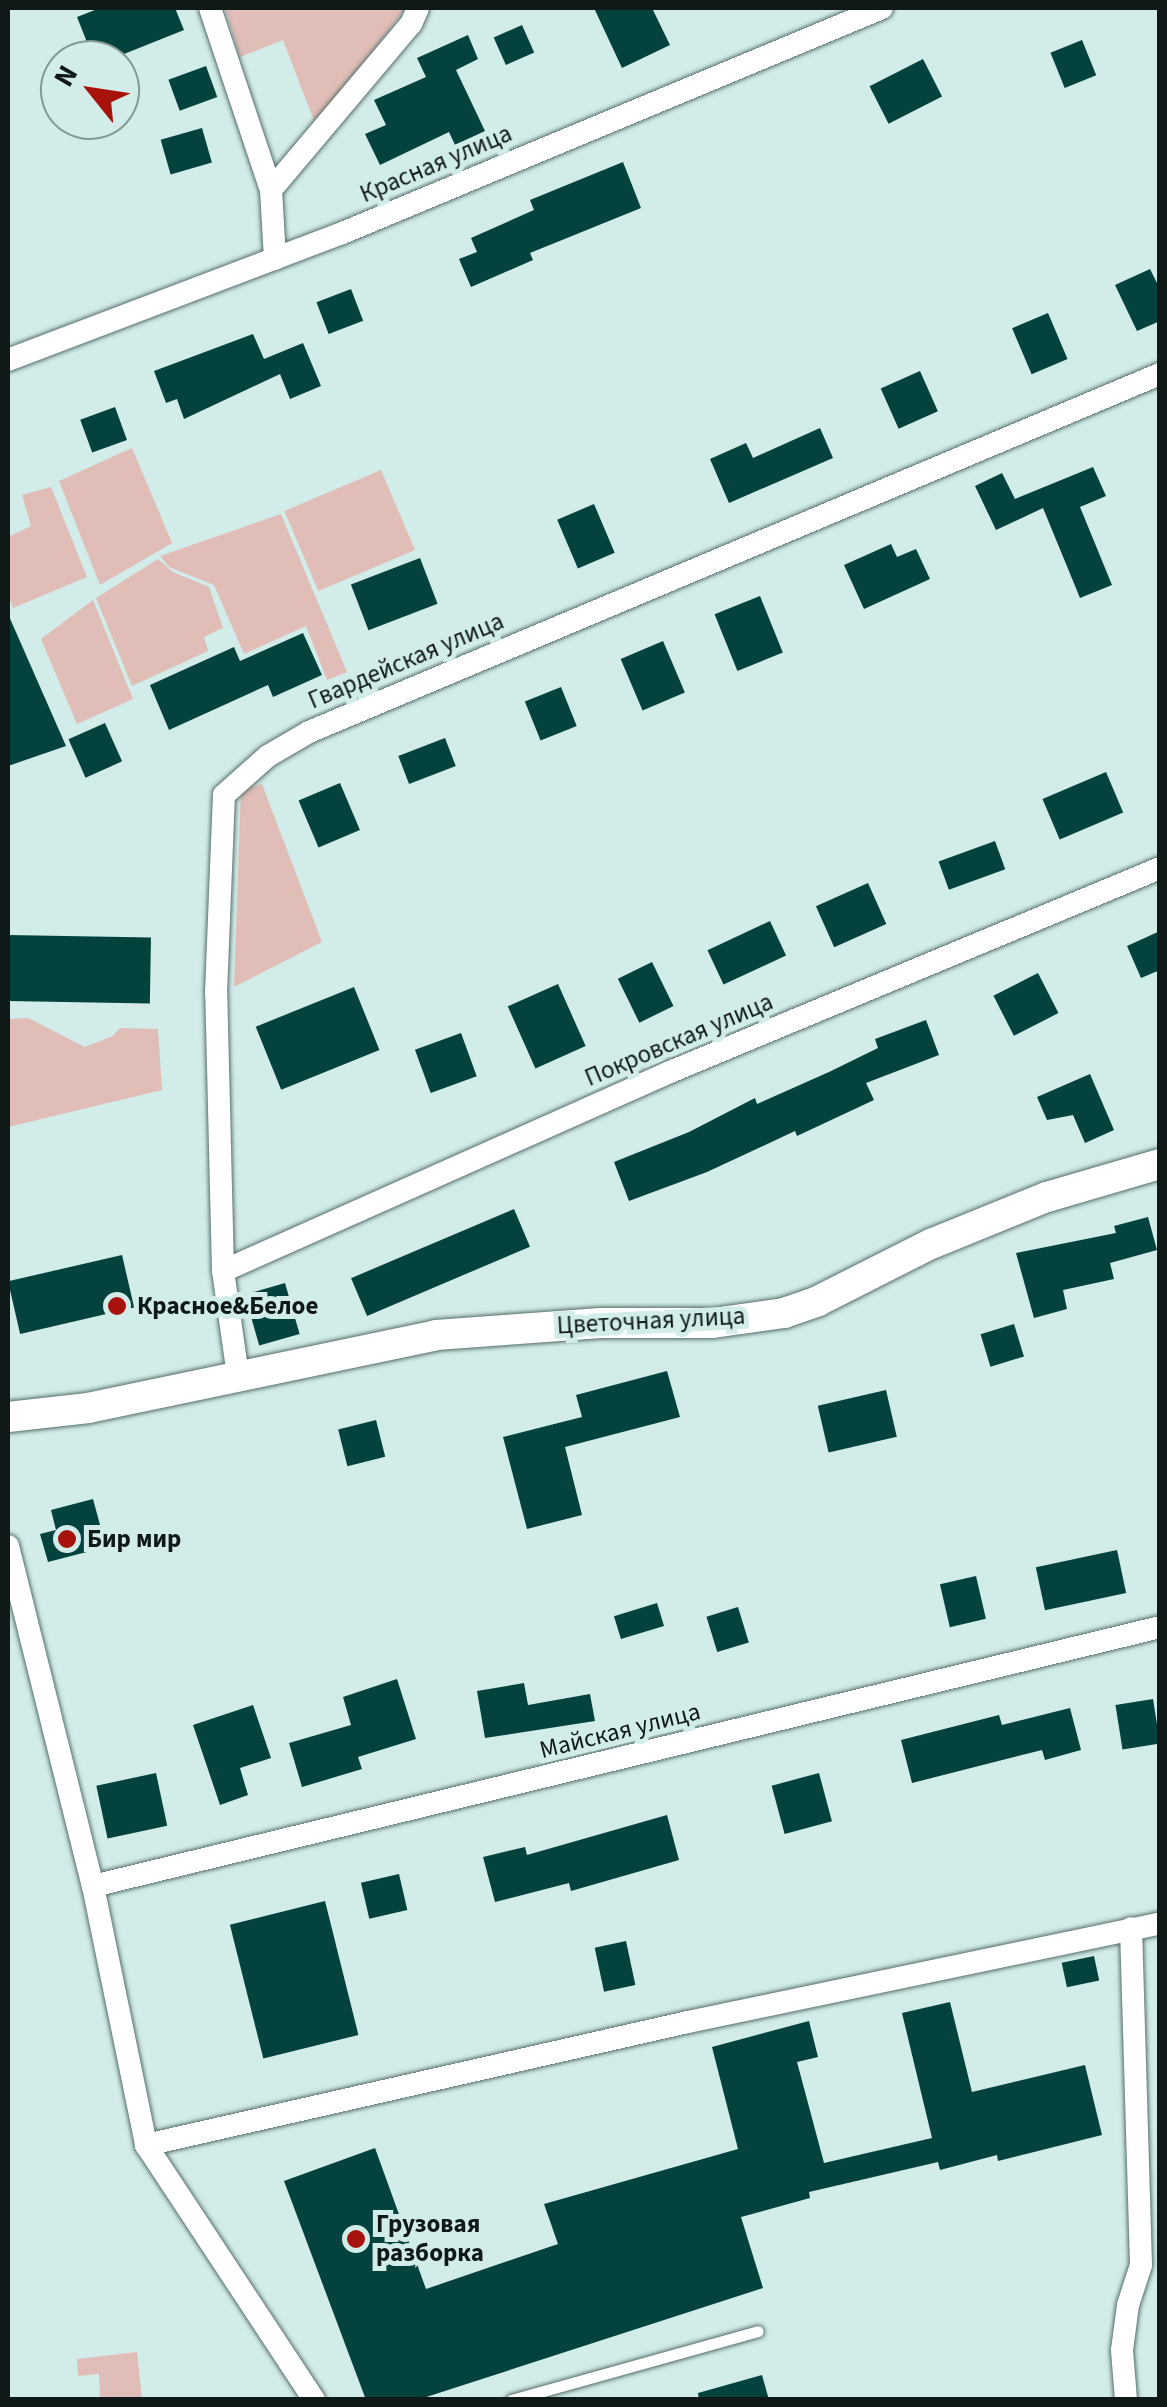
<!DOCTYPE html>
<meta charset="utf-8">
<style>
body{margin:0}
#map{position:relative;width:1167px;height:2407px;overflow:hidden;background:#d2ece9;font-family:"Source Sans 3",sans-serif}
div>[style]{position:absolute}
.green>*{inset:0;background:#e1bdb7;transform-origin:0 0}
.building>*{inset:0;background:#04423e;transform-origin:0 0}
.roads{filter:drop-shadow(0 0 2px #566e6b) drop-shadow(0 0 2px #566e6b)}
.service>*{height:11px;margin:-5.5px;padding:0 5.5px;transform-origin:5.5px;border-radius:5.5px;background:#fff}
.minor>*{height:22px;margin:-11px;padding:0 11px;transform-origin:11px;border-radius:11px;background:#fff}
.tertiary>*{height:30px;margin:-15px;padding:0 15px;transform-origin:15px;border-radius:15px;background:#fff}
.dots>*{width:28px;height:28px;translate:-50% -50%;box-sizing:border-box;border:5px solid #d2ece9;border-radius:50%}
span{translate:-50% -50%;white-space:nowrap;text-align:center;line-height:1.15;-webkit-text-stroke:10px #d2ece9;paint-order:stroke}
.street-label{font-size:25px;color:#0f1918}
.poi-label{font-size:25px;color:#0f1918;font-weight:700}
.left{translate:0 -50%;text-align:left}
.frame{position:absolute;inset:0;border:10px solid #0f1918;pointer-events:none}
.north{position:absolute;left:40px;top:40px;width:100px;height:100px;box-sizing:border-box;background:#d2ece9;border:2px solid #849895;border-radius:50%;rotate:300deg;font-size:28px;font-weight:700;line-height:40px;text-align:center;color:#0f1918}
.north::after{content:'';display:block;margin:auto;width:35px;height:45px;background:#a7130c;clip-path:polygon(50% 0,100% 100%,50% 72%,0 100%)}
</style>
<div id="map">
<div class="green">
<i style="clip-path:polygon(225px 8px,406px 8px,316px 126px,283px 40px,240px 57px)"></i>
<i style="clip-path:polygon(132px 448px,172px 543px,100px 585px,59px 481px)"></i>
<i style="left:381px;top:470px;width:87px;height:105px;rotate:67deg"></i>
<i style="clip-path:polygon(51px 487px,87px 577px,13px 608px,8px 595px,8px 537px,31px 526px,22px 495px)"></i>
<i style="clip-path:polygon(281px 514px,347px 672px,327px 680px,306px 626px,244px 654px,214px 585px,169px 567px,160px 556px)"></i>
<i style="clip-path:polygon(158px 559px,173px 572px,209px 587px,223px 628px,204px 637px,208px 651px,132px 686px,96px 598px)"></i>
<i style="clip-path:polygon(93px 600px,133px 699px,77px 724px,41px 639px)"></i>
<i style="clip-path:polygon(262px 784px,322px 942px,234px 987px,241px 789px)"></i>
<i style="clip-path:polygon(28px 1018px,85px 1047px,113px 1036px,120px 1028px,158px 1029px,162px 1090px,8px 1127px,8px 1019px)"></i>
<i style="clip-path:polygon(137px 2352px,142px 2399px,100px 2399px,99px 2374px,78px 2376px,77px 2359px)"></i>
</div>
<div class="building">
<i style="clip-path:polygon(100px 8px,175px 8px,184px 30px,109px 60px,94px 60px,77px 17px)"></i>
<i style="clip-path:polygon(594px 8px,652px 8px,670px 45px,622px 68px)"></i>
<i style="left:522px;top:25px;width:30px;height:31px;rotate:66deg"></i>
<i style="clip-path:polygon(468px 35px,478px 59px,456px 70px,485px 131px,455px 145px,449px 132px,380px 165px,365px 134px,386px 125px,374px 100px,426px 77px,417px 58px)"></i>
<i style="left:1082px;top:40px;width:38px;height:34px;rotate:68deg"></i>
<i style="left:923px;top:59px;width:42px;height:60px;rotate:63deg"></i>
<i style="left:206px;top:66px;width:33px;height:40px;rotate:70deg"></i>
<i style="left:202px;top:128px;width:36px;height:43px;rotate:74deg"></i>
<i style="clip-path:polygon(623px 162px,641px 208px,530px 253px,533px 260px,471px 287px,459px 259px,477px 252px,471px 238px,534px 210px,530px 200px)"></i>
<i style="clip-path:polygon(1150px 269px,1160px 289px,1160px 321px,1137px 331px,1115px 285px)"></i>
<i style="left:351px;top:289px;width:34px;height:37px;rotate:69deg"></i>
<i style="left:1048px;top:313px;width:50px;height:39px;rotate:67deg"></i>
<i style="clip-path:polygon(253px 334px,264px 359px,303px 343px,321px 386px,290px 399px,280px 374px,184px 419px,177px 399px,166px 403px,154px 371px)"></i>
<i style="left:920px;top:371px;width:44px;height:43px;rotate:66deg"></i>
<i style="left:115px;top:407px;width:35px;height:37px;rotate:70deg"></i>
<i style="clip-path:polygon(820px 428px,833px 458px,729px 503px,710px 459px,746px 443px,753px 458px)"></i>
<i style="clip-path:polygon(1093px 467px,1106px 496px,1080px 507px,1112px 585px,1080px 598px,1043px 508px,996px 530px,975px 486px,1002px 473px,1015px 499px)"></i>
<i style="left:594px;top:504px;width:53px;height:40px;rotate:67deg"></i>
<i style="clip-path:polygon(891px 544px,897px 557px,916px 549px,930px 579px,864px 609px,844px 565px)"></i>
<i style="left:420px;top:558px;width:49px;height:74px;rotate:69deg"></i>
<i style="left:760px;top:596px;width:61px;height:49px;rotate:68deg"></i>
<i style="clip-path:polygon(8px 614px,66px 746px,8px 766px)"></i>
<i style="clip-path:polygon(303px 633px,322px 675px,273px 697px,268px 685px,169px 730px,150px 685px,234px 647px,240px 661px)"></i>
<i style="left:663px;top:641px;width:56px;height:46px;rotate:67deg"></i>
<i style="left:561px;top:687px;width:42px;height:39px;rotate:68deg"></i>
<i style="left:105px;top:723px;width:42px;height:40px;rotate:66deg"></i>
<i style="left:445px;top:738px;width:30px;height:50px;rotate:69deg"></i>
<i style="left:1106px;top:772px;width:44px;height:69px;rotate:67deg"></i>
<i style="left:340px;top:783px;width:51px;height:45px;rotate:67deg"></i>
<i style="left:995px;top:841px;width:30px;height:60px;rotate:70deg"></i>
<i style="left:868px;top:883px;width:45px;height:57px;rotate:66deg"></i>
<i style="left:770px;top:921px;width:38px;height:69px;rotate:65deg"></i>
<i style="clip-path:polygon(1160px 931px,1160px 970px,1141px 978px,1127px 946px)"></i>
<i style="left:8px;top:935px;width:143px;height:66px;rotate:1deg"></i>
<i style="left:652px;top:962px;width:49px;height:38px;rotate:64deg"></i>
<i style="left:1038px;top:973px;width:45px;height:50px;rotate:63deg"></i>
<i style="left:558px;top:984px;width:68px;height:55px;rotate:66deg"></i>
<i style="left:354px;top:987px;width:68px;height:106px;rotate:68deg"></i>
<i style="clip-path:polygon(926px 1020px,939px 1055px,866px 1083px,874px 1100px,797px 1136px,795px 1131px,707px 1172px,629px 1201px,614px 1162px,689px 1132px,755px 1098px,757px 1104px,829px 1072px,878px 1048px,875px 1039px)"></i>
<i style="left:461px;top:1033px;width:46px;height:49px;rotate:70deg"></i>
<i style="clip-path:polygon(1090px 1074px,1114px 1130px,1085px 1143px,1073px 1115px,1047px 1120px,1037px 1097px)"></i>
<i style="left:514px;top:1209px;width:41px;height:177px;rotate:67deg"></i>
<i style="clip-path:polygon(1148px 1217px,1157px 1250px,1110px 1263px,1114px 1279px,1063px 1290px,1067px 1309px,1034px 1318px,1016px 1253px,1116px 1233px,1114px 1226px)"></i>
<i style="left:122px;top:1255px;width:54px;height:117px;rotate:77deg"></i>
<i style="left:285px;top:1283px;width:53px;height:42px;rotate:74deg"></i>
<i style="left:1014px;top:1324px;width:34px;height:35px;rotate:73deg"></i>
<i style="clip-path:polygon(667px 1371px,680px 1417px,565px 1447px,582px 1515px,527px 1529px,503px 1437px,582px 1417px,576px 1395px)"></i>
<i style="left:886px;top:1390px;width:48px;height:70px;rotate:77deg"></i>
<i style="left:376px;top:1420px;width:38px;height:39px;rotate:76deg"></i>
<i style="clip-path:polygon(93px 1499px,106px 1547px,48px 1562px,40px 1534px,56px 1530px,51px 1510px)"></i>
<i style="left:1117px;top:1550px;width:44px;height:83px;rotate:78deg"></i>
<i style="left:976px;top:1576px;width:44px;height:37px;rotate:77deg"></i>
<i style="left:657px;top:1603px;width:24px;height:45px;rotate:73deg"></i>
<i style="left:738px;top:1607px;width:37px;height:33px;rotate:73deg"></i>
<i style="clip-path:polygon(397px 1679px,416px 1739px,358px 1757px,362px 1769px,302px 1787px,289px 1743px,351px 1725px,343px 1697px)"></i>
<i style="clip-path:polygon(524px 1683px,528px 1705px,590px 1694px,595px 1721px,485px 1738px,477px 1691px)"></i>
<i style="left:1153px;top:1699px;width:45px;height:38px;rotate:81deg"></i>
<i style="clip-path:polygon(253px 1705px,271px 1758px,240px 1768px,248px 1795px,220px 1805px,193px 1725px)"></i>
<i style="clip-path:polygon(1070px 1708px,1081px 1750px,1045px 1760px,1042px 1750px,912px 1783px,901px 1740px,999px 1715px,1002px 1725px)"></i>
<i style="left:156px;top:1773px;width:54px;height:61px;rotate:78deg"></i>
<i style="left:819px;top:1773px;width:50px;height:49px;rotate:75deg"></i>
<i style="clip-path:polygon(667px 1815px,679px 1860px,571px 1891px,569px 1883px,495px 1902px,483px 1857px,525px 1847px,527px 1855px)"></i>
<i style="left:399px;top:1874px;width:37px;height:39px;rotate:77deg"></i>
<i style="left:325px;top:1901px;width:138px;height:98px;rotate:76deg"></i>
<i style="left:626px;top:1941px;width:45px;height:32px;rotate:78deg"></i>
<i style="left:1094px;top:1956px;width:25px;height:33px;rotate:78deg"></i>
<i style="clip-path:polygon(950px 2002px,972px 2092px,1085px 2065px,1102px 2135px,998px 2161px,997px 2155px,940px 2170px,938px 2162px,809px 2192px,810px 2198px,741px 2217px,763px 2288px,417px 2400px,366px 2400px,284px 2181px,375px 2148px,426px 2289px,558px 2244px,544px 2204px,738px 2149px,712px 2047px,809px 2021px,818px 2057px,797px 2062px,824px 2163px,932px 2138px,902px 2013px)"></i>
<i style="clip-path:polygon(762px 2375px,769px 2400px,699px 2400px,698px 2393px)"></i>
</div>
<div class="roads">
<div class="service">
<i style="left:511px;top:2400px;width:256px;rotate:-15.6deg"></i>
</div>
<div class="minor">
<i style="left:210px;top:8px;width:192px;rotate:71.5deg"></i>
<i style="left:275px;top:259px;width:69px;rotate:-93.3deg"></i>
<i style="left:271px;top:190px;width:217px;rotate:-49.9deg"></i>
<i style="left:411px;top:24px;width:17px;rotate:-66deg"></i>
<i style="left:8px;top:360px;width:355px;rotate:-20.8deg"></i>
<i style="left:340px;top:234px;width:587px;rotate:-22.63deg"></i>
<i style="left:223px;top:1271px;width:489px;rotate:-24deg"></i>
<i style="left:670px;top:1072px;width:531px;rotate:-22.6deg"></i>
<i style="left:238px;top:1376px;width:106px;rotate:-98.1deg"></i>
<i style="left:223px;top:1271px;width:278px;rotate:-91.4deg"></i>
<i style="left:216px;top:993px;width:198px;rotate:-87.7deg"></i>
<i style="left:224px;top:795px;width:59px;rotate:-41.6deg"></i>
<i style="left:268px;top:756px;width:48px;rotate:-30.3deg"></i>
<i style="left:309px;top:732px;width:923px;rotate:-22.82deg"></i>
<i style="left:8px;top:1546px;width:350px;rotate:76deg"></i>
<i style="left:93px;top:1886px;width:264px;rotate:78.4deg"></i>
<i style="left:146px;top:2145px;width:556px;rotate:-12.79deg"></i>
<i style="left:688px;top:2022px;width:482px;rotate:-11.8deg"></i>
<i style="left:93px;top:1886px;width:1098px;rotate:-13.64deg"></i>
<i style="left:146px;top:2145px;width:305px;rotate:56.6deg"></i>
<i style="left:1126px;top:2400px;width:50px;rotate:-94.6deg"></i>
<i style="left:1122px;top:2350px;width:45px;rotate:-82.4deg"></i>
<i style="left:1128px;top:2305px;width:42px;rotate:-72deg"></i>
<i style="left:1141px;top:2265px;width:337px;rotate:-91.7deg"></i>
</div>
<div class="tertiary">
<i style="left:8px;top:1417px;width:81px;rotate:-6.4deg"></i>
<i style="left:88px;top:1408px;width:356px;rotate:-11.8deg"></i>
<i style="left:436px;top:1335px;width:165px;rotate:-4.2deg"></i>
<i style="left:601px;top:1323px;width:112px"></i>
<i style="left:713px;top:1323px;width:72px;rotate:-8deg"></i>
<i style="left:784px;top:1313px;width:36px;rotate:-19deg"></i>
<i style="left:818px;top:1301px;width:127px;rotate:-26.8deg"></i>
<i style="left:931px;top:1244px;width:125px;rotate:-22.1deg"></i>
<i style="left:1047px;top:1197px;width:118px;rotate:-16.3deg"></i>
</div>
</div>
<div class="dots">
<i style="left:117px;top:1306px;background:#a7130c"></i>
<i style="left:67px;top:1539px;background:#a7130c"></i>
<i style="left:356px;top:2239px;background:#a7130c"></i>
</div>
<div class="street-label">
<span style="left:436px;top:164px;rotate:-23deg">Красная улица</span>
<span style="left:406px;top:661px;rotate:-23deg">Гвардейская улица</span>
<span style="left:679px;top:1040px;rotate:-23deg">Покровская улица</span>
<span style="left:651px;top:1321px;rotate:-3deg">Цветочная улица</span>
<span style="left:620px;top:1731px;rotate:-14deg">Майская улица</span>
</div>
<div class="poi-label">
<span class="left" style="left:137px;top:1306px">Красное&amp;Белое</span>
<span class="left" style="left:87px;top:1539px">Бир мир</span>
<span class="left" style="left:376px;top:2239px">Грузовая<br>разборка</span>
</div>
<div class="frame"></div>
<div class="north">N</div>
</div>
